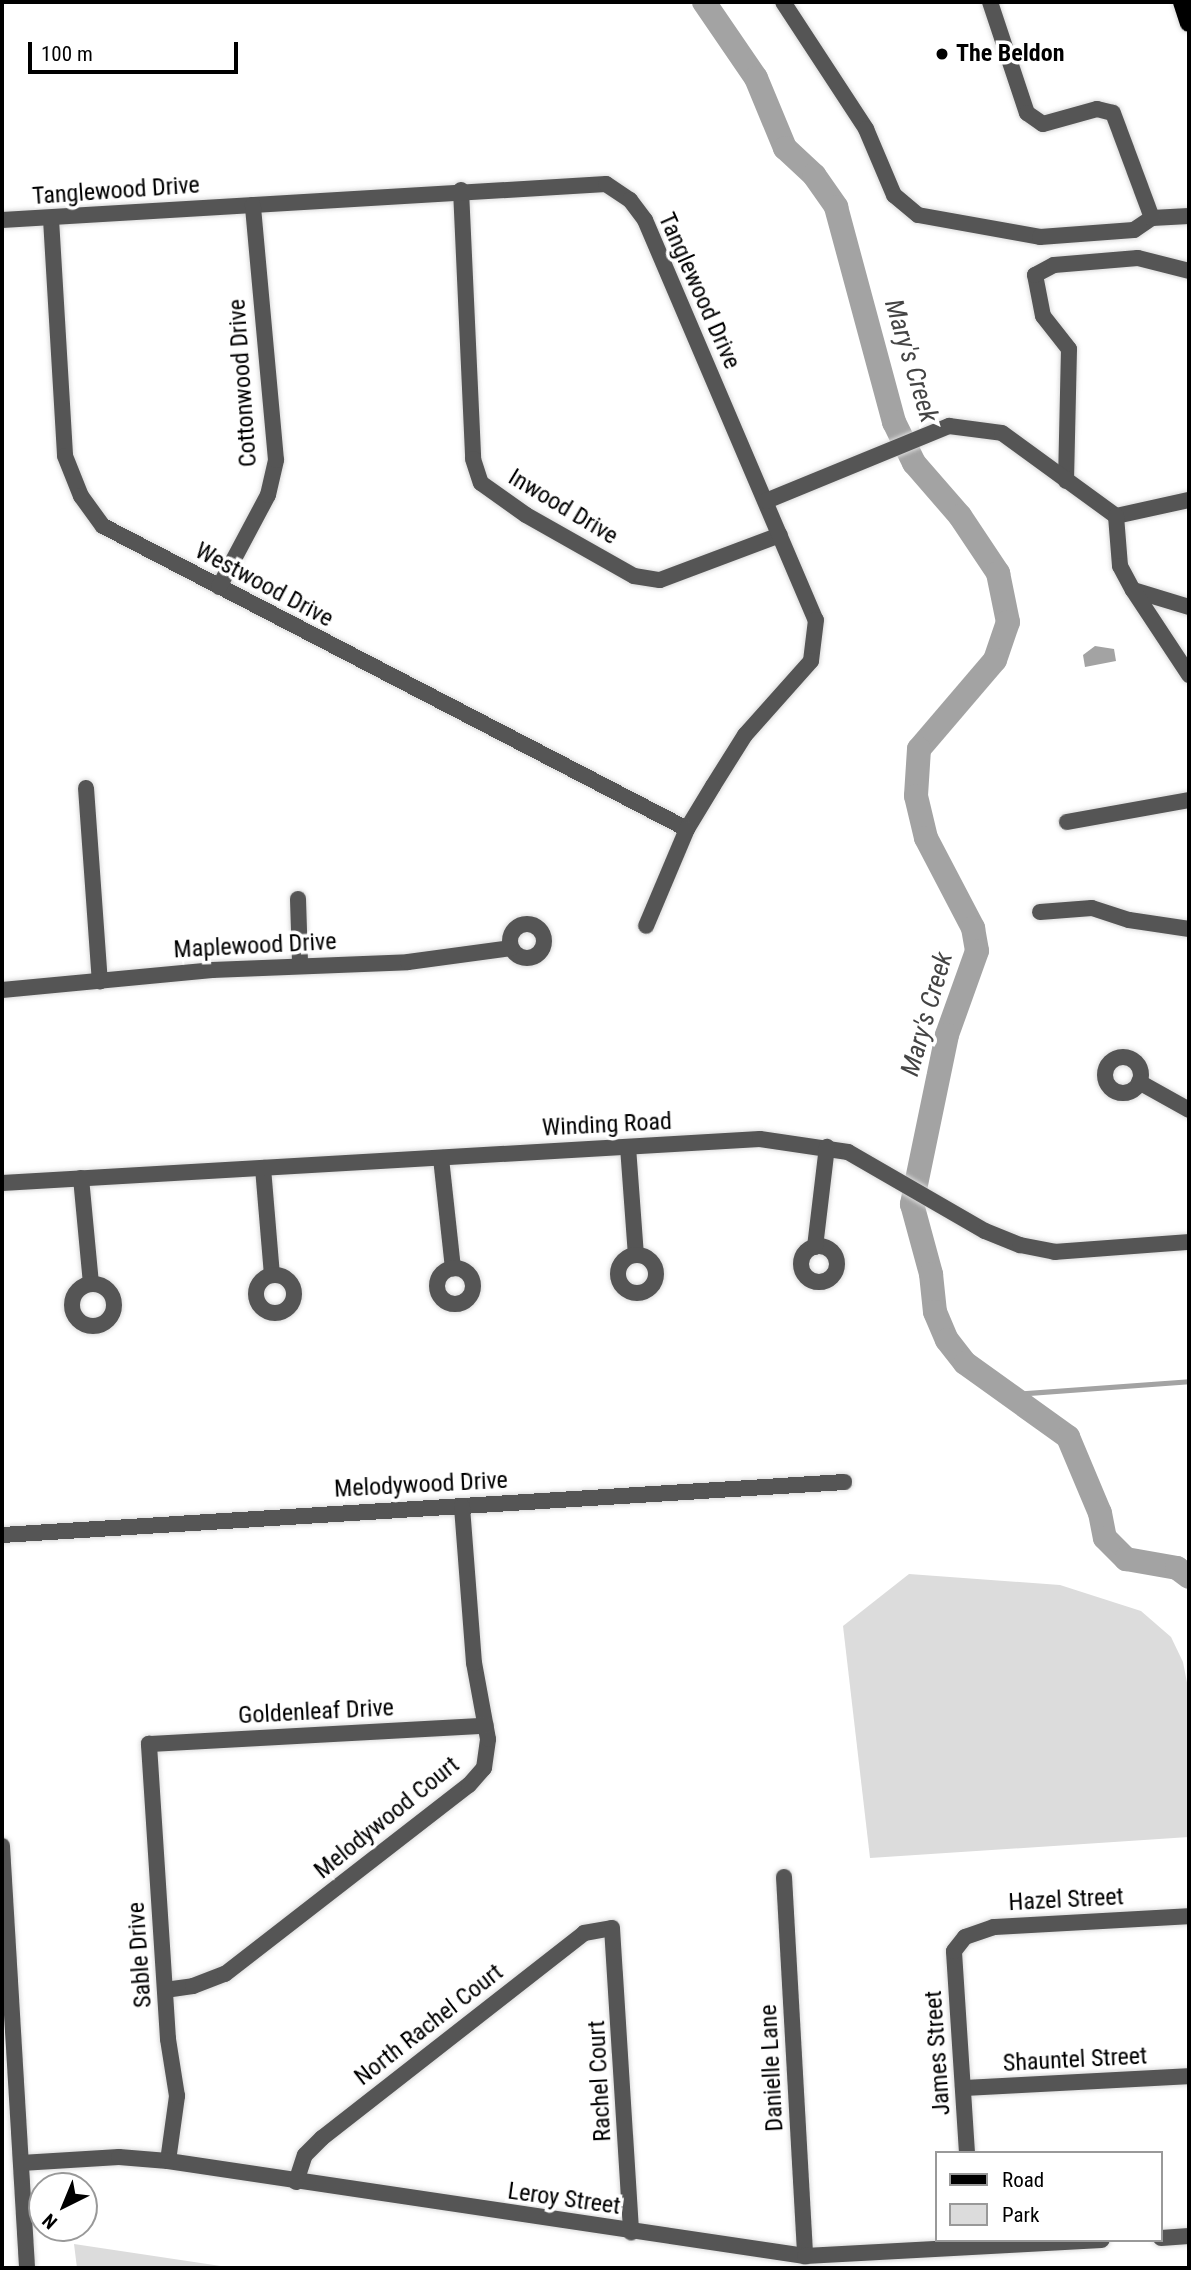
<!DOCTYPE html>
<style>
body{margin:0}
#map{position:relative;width:1191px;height:2270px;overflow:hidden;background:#fff;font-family:"Roboto Condensed",sans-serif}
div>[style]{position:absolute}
.green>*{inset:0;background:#dcdcdc}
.water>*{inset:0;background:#a3a3a3}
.stream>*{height:4.5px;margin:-2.25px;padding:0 2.25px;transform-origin:2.25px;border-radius:2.25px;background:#a3a3a3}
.river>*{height:24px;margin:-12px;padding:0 12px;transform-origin:12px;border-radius:12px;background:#a3a3a3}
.roads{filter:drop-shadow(0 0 2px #dbdbdb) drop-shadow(0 0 2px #dbdbdb)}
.minor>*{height:16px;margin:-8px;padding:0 8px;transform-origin:8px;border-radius:8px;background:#555}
.minor>.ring{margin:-8px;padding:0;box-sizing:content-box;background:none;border:16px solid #555;border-radius:50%}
.major>*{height:18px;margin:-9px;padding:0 9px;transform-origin:9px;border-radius:9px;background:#000}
.dots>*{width:19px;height:19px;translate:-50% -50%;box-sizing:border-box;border:4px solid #fff;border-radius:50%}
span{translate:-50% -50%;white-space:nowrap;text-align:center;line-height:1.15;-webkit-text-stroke:7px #fff;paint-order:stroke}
.poi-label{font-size:24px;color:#000;font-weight:700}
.left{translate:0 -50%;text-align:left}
.street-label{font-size:24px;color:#000}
.water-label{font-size:26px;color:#444;font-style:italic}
.frame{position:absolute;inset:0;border:4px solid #000;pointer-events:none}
.legend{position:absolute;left:935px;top:2151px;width:228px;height:91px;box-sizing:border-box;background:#fff;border:2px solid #999;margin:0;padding:9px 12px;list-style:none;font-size:21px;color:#000}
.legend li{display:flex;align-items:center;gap:14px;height:35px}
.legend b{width:35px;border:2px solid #999}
.north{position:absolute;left:28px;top:2172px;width:70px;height:70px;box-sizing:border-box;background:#fff;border:2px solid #999;border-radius:50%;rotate:223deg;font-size:19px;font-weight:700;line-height:28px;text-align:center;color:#000}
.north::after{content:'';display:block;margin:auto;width:24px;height:32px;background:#000;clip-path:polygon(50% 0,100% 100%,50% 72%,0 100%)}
.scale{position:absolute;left:28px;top:42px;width:210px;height:32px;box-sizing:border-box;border:4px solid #000;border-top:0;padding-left:9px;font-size:21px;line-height:24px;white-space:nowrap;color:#000;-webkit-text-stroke:5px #fff;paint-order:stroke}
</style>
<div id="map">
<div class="green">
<i style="clip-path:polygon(909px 1574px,1060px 1585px,1141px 1611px,1171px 1637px,1183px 1662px,1189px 1693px,1189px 1837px,870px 1858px,843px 1626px)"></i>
<i style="clip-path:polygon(74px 2244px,234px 2268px,77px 2268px)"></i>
</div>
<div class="water">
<i style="clip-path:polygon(1095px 646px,1114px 649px,1116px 661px,1085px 667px,1083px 655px)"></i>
</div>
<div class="stream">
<i style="left:1014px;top:1394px;width:175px;rotate:-4.2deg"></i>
</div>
<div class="river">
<i style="left:704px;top:2px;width:92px;rotate:55.6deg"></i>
<i style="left:756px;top:78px;width:76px;rotate:67.5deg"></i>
<i style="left:785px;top:148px;width:40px;rotate:43deg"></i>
<i style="left:814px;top:175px;width:39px;rotate:55deg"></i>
<i style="left:836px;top:207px;width:223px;rotate:74.9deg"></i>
<i style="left:894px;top:422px;width:46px;rotate:64deg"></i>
<i style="left:914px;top:463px;width:70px;rotate:49deg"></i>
<i style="left:960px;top:516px;width:69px;rotate:56.3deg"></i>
<i style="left:998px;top:573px;width:50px;rotate:78.5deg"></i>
<i style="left:1008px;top:622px;width:40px;rotate:108.9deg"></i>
<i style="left:995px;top:660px;width:117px;rotate:130.5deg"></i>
<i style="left:919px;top:749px;width:47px;rotate:93.7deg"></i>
<i style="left:916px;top:796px;width:43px;rotate:76.6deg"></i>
<i style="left:926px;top:838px;width:102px;rotate:62.4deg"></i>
<i style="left:973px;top:928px;width:23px;rotate:80deg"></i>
<i style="left:977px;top:951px;width:89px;rotate:109.7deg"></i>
<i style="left:947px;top:1035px;width:173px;rotate:101.7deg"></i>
<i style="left:912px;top:1204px;width:73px;rotate:74.8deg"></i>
<i style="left:931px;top:1274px;width:38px;rotate:84deg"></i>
<i style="left:935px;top:1312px;width:30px;rotate:67deg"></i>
<i style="left:947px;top:1340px;width:29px;rotate:52deg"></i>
<i style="left:965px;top:1363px;width:127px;rotate:35.7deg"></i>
<i style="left:1068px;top:1437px;width:82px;rotate:67.2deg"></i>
<i style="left:1100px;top:1513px;width:25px;rotate:79deg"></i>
<i style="left:1105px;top:1538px;width:30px;rotate:45deg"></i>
<i style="left:1126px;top:1559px;width:52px;rotate:10deg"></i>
<i style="left:1177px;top:1568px;width:15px;rotate:37deg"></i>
</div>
<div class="roads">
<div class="minor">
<i style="left:783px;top:2px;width:152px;rotate:56.8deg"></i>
<i style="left:866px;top:129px;width:72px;rotate:67deg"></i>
<i style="left:894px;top:195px;width:31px;rotate:40deg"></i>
<i style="left:918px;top:215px;width:124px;rotate:10.2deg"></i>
<i style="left:1040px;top:237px;width:94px;rotate:-4.3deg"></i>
<i style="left:1134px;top:230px;width:22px;rotate:-34deg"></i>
<i style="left:1152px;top:218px;width:37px;rotate:-3deg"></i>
<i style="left:990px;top:2px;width:117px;rotate:71.6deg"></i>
<i style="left:1027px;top:113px;width:19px;rotate:35deg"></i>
<i style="left:1043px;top:124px;width:56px;rotate:-15.5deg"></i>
<i style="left:1097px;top:109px;width:16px;rotate:14deg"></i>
<i style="left:1113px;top:113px;width:112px;rotate:69.6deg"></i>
<i style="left:461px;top:190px;width:269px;rotate:87.4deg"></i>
<i style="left:473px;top:459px;width:25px;rotate:72deg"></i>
<i style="left:481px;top:483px;width:55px;rotate:35.4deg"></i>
<i style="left:526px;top:515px;width:124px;rotate:29.5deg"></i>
<i style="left:634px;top:576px;width:26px;rotate:9deg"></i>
<i style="left:660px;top:580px;width:128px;rotate:-20.6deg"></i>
<i style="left:51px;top:219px;width:237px;rotate:86.6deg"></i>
<i style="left:65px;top:456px;width:43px;rotate:68.2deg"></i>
<i style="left:81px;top:496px;width:37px;rotate:54deg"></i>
<i style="left:103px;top:526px;width:658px;rotate:27.42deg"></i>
<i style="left:2px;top:220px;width:605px;rotate:-3.41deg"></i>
<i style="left:606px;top:184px;width:29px;rotate:34deg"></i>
<i style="left:630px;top:200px;width:25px;rotate:53deg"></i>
<i style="left:645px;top:220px;width:435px;rotate:66.9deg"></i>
<i style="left:816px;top:620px;width:41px;rotate:97deg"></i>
<i style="left:811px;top:661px;width:99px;rotate:131.7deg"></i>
<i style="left:745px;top:735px;width:60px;rotate:122.1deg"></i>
<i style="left:713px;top:786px;width:50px;rotate:121.2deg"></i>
<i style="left:687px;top:829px;width:105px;rotate:112.9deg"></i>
<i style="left:1066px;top:481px;width:132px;rotate:-88.7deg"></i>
<i style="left:1069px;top:349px;width:42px;rotate:-128.2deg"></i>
<i style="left:1043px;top:316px;width:42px;rotate:-101deg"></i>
<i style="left:1035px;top:275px;width:21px;rotate:-28deg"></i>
<i style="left:1054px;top:265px;width:84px;rotate:-4.8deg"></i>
<i style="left:1138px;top:258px;width:53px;rotate:14.3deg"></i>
<i style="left:766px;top:501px;width:198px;rotate:-22.3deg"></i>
<i style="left:949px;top:426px;width:53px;rotate:7.5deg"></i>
<i style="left:1002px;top:433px;width:141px;rotate:36.1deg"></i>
<i style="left:1116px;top:516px;width:75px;rotate:-12.4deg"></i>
<i style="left:1116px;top:516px;width:50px;rotate:85.4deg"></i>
<i style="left:1120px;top:566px;width:27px;rotate:62deg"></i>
<i style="left:1133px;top:590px;width:59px;rotate:16.9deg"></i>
<i style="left:219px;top:587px;width:104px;rotate:-62deg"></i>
<i style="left:268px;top:495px;width:36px;rotate:-77deg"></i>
<i style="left:276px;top:460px;width:256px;rotate:-95.2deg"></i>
<i style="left:1133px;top:590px;width:102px;rotate:56.6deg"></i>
<i style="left:86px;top:788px;width:194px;rotate:85.9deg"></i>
<i style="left:1067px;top:822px;width:124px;rotate:-10.2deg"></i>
<i style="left:298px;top:899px;width:65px;rotate:88.2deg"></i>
<i style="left:1040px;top:912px;width:52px;rotate:-4.4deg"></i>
<i style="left:1092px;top:908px;width:39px;rotate:18deg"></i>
<i style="left:1129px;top:920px;width:61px;rotate:8.5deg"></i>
<i class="ring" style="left:510px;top:924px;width:18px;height:18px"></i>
<i style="left:2px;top:990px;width:211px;rotate:-5.4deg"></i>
<i style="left:212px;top:970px;width:196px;rotate:-2.3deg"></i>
<i style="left:408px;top:962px;width:104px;rotate:-7.7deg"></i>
<i class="ring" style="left:1105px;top:1057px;width:20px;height:20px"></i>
<i style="left:1139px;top:1082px;width:57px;rotate:29.2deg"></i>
<i style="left:628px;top:1147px;width:108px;rotate:85.8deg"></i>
<i style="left:441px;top:1158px;width:111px;rotate:83.8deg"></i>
<i style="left:263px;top:1168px;width:107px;rotate:85.2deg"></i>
<i style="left:81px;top:1178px;width:106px;rotate:84.6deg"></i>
<i style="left:2px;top:1183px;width:759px;rotate:-3.32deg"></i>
<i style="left:760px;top:1139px;width:89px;rotate:8.4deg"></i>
<i style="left:848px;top:1152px;width:158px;rotate:30deg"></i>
<i style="left:985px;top:1231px;width:38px;rotate:22deg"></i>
<i style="left:1020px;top:1245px;width:36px;rotate:11deg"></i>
<i style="left:1055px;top:1252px;width:134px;rotate:-4.3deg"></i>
<i class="ring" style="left:801px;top:1246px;width:20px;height:20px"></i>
<i style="left:815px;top:1247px;width:101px;rotate:-83.2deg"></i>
<i class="ring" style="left:618px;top:1255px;width:22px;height:22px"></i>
<i class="ring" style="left:437px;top:1268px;width:20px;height:20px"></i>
<i class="ring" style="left:256px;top:1275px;width:22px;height:22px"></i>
<i class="ring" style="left:72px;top:1284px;width:26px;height:26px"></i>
<i style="left:2px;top:1535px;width:844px;rotate:-3.6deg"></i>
<i style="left:2px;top:1846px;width:423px;rotate:86.6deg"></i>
<i style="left:784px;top:1877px;width:380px;rotate:86.8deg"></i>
<i style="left:165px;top:1990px;width:28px;rotate:-8deg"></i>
<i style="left:193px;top:1986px;width:34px;rotate:-21deg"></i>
<i style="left:225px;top:1974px;width:309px;rotate:-37.8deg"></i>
<i style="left:469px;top:1785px;width:23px;rotate:-49deg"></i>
<i style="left:484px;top:1768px;width:29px;rotate:-82deg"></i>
<i style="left:488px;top:1739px;width:77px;rotate:-100.4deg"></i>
<i style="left:474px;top:1663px;width:157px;rotate:-94.4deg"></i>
<i style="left:963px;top:2088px;width:226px;rotate:-3deg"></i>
<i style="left:967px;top:2153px;width:202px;rotate:-93.7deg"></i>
<i style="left:954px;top:1951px;width:18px;rotate:-52deg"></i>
<i style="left:965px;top:1937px;width:31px;rotate:-19deg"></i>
<i style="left:994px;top:1927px;width:195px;rotate:-3.2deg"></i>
<i style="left:168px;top:2161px;width:66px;rotate:-82.1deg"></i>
<i style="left:177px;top:2096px;width:58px;rotate:-99deg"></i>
<i style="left:168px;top:2039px;width:296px;rotate:-93.7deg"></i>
<i style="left:149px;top:1744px;width:337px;rotate:-3.1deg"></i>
<i style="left:21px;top:2163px;width:98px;rotate:-3.5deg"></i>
<i style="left:119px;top:2157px;width:49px;rotate:4.7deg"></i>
<i style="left:168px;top:2161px;width:644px;rotate:8.48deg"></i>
<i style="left:805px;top:2256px;width:297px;rotate:-3.1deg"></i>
<i style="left:296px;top:2182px;width:28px;rotate:-72deg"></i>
<i style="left:305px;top:2155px;width:24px;rotate:-45deg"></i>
<i style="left:322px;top:2138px;width:333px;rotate:-38deg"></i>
<i style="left:584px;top:1933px;width:28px;rotate:-10deg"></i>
<i style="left:612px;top:1928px;width:305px;rotate:86.4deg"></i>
<i style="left:1161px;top:2238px;width:28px;rotate:-4deg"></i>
</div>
<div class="major">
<i style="left:1182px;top:2px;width:22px;rotate:72deg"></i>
</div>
</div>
<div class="dots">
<i style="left:942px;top:54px;background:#000"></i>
</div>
<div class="poi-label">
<span class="left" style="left:956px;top:54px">The Beldon</span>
</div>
<div class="street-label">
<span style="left:116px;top:191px;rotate:-4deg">Tanglewood Drive</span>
<span style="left:699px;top:291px;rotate:66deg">Tanglewood Drive</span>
<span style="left:243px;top:383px;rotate:-94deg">Cottonwood Drive</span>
<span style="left:563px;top:507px;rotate:31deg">Inwood Drive</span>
<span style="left:264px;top:585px;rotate:28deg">Westwood Drive</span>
<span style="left:255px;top:946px;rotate:-3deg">Maplewood Drive</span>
<span style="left:607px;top:1125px;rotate:-3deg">Winding Road</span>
<span style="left:421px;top:1485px;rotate:-3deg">Melodywood Drive</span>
<span style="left:316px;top:1712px;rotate:-3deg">Goldenleaf Drive</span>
<span style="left:387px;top:1818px;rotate:-39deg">Melodywood Court</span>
<span style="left:1066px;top:1900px;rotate:-3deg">Hazel Street</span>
<span style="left:140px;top:1955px;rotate:-94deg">Sable Drive</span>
<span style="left:429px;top:2025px;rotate:-38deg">North Rachel Court</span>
<span style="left:938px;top:2053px;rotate:-94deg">James Street</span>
<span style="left:1075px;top:2060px;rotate:-3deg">Shauntel Street</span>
<span style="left:772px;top:2068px;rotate:-93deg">Danielle Lane</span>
<span style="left:600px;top:2081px;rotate:-93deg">Rachel Court</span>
<span style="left:564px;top:2199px;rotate:8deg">Leroy Street</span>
</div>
<div class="water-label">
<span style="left:911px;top:361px;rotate:73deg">Mary's Creek</span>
<span style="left:927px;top:1014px;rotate:-74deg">Mary's Creek</span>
</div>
<div class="frame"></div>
<ul class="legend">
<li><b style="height:9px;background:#000"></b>Road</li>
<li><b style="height:19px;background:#dcdcdc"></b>Park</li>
</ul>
<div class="north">N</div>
<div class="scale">100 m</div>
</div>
